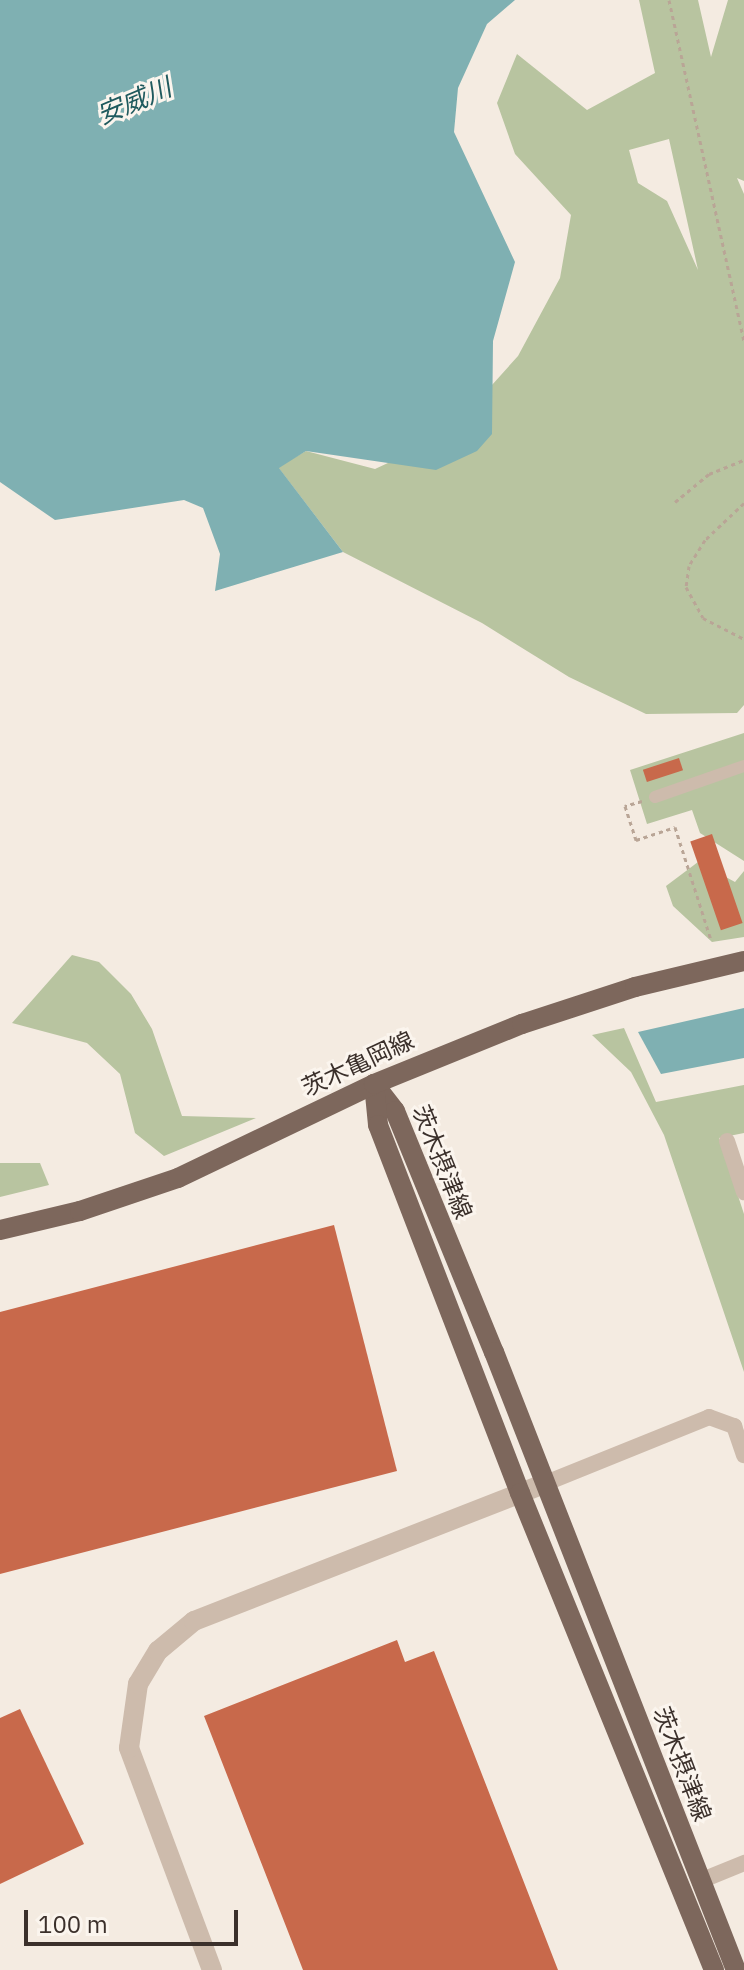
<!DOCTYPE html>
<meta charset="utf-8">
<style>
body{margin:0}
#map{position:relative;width:744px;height:1970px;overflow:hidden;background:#f4ebe1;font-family:"IBM Plex Sans","Noto Sans JP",sans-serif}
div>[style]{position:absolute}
.green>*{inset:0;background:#b8c4a0}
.water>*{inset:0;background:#7fb0b2}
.building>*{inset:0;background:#c8694b;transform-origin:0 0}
.path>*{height:3px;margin-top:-1.5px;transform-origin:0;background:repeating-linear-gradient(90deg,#b9a596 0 4px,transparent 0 8px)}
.pedestrian>*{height:12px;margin:-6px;padding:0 6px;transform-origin:6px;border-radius:6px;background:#cdbbac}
.minor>*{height:16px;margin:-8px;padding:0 8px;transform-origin:8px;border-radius:8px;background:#cdbbac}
.tertiary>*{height:20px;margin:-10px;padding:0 10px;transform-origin:10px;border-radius:10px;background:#cdbbac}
.primary>*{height:20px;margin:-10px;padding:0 10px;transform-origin:10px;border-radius:10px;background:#7d675c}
span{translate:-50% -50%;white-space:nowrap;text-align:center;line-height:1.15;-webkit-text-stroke:6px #fbf5ee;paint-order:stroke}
.street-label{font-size:24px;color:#3b302b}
.water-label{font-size:26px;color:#1f5a5e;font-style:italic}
.scale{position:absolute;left:24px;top:1910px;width:214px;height:36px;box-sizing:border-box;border:4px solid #3b302b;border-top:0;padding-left:10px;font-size:24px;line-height:28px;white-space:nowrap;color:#3b302b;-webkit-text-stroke:6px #fbf5ee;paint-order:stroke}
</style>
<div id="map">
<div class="green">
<i style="clip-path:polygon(evenodd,639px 0,698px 0,711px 57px,728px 0,744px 0,744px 181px,737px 178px,744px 194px,744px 705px,737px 713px,646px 714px,569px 677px,482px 623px,343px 552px,278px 467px,306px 451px,375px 469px,446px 436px,518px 356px,560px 278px,571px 215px,515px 154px,497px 103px,517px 54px,587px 110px,655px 73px,639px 0,669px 139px,698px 270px,667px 201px,638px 183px,629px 150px,669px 139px)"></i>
<i style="clip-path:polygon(744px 733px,744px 861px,700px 833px,692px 810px,647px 824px,630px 770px)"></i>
<i style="clip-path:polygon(698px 862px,735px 882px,744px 871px,744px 937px,712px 942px,673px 906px,666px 886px)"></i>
<i style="clip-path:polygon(72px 955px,99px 962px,131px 994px,152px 1029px,182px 1116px,256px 1118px,164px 1156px,135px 1133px,120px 1074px,87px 1043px,12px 1023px)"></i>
<i style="clip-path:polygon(624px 1028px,656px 1102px,744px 1085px,744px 1133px,719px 1138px,744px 1214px,744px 1372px,664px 1135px,631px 1072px,592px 1035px)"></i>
<i style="clip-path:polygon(0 1163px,40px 1163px,49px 1185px,0 1197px)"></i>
</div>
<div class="water">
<i style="clip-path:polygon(0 0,515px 0,487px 24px,458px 88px,454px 132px,515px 262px,493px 341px,492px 434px,477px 451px,436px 470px,306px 451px,279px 468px,343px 552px,215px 591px,220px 554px,203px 508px,184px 500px,55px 520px,0 482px)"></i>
<i style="clip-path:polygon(744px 1008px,744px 1058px,661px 1074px,638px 1032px)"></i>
</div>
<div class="building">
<i style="left:679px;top:758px;width:13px;height:38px;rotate:72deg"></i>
<i style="left:712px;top:834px;width:94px;height:23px;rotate:71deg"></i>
<i style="clip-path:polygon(334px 1225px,397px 1471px,0 1574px,0 1312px)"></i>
<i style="clip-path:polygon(397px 1640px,405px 1662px,434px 1651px,558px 1970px,303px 1970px,204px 1716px)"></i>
<i style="clip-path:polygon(20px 1709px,84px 1844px,0 1884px,0 1718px)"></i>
</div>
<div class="path">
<i style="left:669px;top:0;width:349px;rotate:77.6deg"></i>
<i style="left:675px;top:502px;width:44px;rotate:-39.5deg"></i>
<i style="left:709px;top:474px;width:38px;rotate:-22deg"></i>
<i style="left:744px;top:503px;width:54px;rotate:136.5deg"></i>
<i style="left:705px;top:540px;width:31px;rotate:122deg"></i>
<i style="left:689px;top:566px;width:21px;rotate:98deg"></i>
<i style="left:686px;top:587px;width:35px;rotate:61deg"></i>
<i style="left:703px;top:618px;width:46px;rotate:27.1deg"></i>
<i style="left:642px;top:801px;width:18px;rotate:164deg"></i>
<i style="left:625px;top:806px;width:36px;rotate:72deg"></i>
<i style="left:636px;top:840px;width:41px;rotate:-18.4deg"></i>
<i style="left:675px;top:827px;width:119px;rotate:72.3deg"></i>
</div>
<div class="pedestrian">
<i style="left:655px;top:797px;width:94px;rotate:-19.2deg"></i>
</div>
<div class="minor">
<i style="left:727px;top:1141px;width:54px;rotate:71.6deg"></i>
<i style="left:546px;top:1483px;width:176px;rotate:-22deg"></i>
<i style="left:709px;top:1417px;width:27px;rotate:20deg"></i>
<i style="left:734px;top:1426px;width:31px;rotate:71deg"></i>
<i style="left:700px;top:1881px;width:48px;rotate:-22.2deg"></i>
</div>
<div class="tertiary">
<i style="left:212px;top:1970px;width:237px;rotate:-110.5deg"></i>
<i style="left:129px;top:1748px;width:65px;rotate:-82deg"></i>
<i style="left:138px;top:1684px;width:39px;rotate:-59deg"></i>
<i style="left:158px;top:1651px;width:47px;rotate:-39.8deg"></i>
<i style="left:194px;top:1621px;width:378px;rotate:-21.4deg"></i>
</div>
<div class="primary">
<i style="left:374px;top:1084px;width:34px;rotate:52deg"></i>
<i style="left:395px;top:1111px;width:261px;rotate:67.7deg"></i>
<i style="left:494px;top:1352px;width:664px;rotate:68.62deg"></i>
<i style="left:374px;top:1084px;width:41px;rotate:84.4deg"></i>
<i style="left:378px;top:1125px;width:394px;rotate:68.9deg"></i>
<i style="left:520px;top:1493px;width:515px;rotate:67.87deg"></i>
<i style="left:0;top:1230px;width:82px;rotate:-13.4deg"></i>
<i style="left:80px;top:1211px;width:103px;rotate:-18.6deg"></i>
<i style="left:178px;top:1178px;width:217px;rotate:-25.6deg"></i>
<i style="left:374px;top:1084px;width:160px;rotate:-22.1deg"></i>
<i style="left:522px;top:1024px;width:119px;rotate:-18.1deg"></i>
<i style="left:635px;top:987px;width:112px;rotate:-13.4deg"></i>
</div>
<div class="street-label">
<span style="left:358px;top:1064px;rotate:-25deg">茨木亀岡線</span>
<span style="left:442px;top:1162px;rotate:68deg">茨木摂津線</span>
<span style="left:682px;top:1764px;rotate:69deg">茨木摂津線</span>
</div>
<div class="water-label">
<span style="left:134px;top:101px;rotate:-23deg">安威川</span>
</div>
<div class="scale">100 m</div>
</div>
